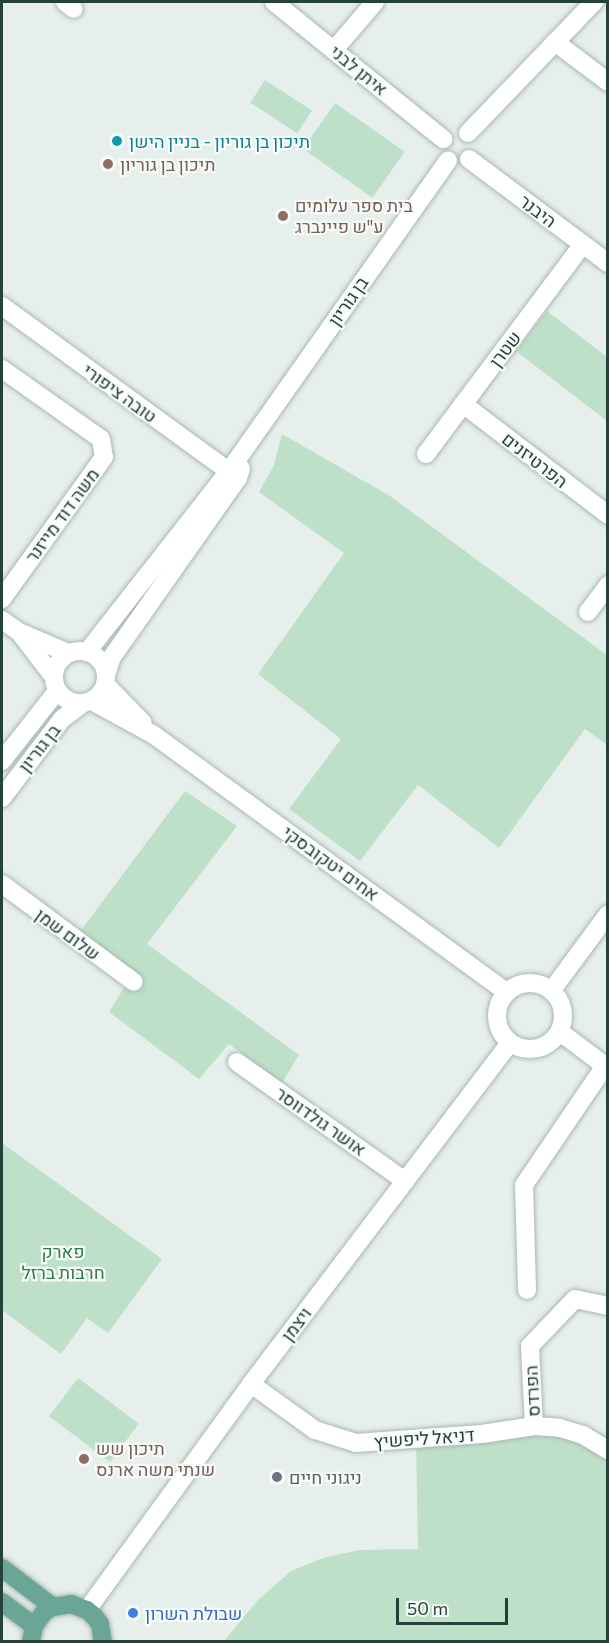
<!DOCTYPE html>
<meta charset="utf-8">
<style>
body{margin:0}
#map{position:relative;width:609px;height:1643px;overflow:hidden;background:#e6efeb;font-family:Commissioner,Heebo,sans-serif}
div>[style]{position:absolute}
.green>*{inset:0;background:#bfe0c8;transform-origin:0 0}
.roads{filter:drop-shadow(0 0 2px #a8b8b2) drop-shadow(0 0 2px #a8b8b2)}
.minor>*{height:18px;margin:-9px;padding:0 9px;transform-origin:9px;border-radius:9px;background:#fff}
.minor>.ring{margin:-9px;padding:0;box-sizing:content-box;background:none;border:18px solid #fff;border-radius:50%}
.major>*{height:18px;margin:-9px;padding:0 9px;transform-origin:9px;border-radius:9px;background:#6aa596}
.dots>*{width:16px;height:16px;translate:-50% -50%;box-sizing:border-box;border:3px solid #f7fbf9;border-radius:50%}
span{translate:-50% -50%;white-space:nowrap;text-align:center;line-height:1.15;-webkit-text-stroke:4.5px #f7fbf9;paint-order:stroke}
.street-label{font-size:18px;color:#24423a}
.culture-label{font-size:18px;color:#0d838f}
.left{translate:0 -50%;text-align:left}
.education-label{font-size:18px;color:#785e54}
.park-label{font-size:18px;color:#2d7a4b}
.worship-label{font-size:18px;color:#5b616d}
.shop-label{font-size:18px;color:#366cbe}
.frame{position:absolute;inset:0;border:3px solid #24423a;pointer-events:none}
.scale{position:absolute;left:396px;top:1598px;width:112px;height:27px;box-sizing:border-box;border:3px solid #24423a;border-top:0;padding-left:8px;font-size:18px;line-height:21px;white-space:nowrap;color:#24423a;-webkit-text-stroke:4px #f7fbf9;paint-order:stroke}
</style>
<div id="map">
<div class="green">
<i style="left:265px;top:80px;width:56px;height:27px;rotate:33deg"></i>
<i style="left:335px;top:103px;width:85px;height:56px;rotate:35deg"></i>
<i style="clip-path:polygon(547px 311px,607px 357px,607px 421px,516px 351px)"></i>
<i style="clip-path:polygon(282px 434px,390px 496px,607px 655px,607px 745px,585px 729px,499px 848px,418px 785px,360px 861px,289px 809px,341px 739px,258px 674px,344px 553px,259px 492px,274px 465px)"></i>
<i style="clip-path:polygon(185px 791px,237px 826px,147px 944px,299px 1055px,282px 1083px,229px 1044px,199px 1079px,109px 1012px,134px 971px,79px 933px)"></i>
<i style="clip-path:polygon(2px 1143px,162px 1259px,108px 1333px,87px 1318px,61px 1354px,2px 1310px)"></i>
<i style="left:78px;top:1378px;width:76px;height:48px;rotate:37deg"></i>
<i style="clip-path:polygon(534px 1426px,607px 1450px,607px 1641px,224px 1641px,259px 1599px,291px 1571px,326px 1557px,360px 1550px,418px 1549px,416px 1438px)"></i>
</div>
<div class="roads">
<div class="minor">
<i style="left:65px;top:2px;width:11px;rotate:38deg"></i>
<i style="left:274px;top:2px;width:218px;rotate:39deg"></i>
<i style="left:555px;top:42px;width:66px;rotate:37deg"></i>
<i style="left:334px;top:50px;width:63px;rotate:-49.5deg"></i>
<i style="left:468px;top:133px;width:182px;rotate:-46.1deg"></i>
<i style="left:469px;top:159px;width:174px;rotate:36.8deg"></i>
<i style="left:2px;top:306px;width:292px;rotate:36.1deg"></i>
<i style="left:2px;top:369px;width:121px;rotate:35.3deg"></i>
<i style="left:101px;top:439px;width:18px;rotate:81deg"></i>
<i style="left:104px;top:457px;width:175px;rotate:125.7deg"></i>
<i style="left:463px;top:404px;width:183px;rotate:37.4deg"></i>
<i style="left:426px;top:454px;width:262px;rotate:-53.2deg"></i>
<i style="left:588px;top:612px;width:34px;rotate:-53deg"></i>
<i style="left:2px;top:620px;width:21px;rotate:35deg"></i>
<i style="left:19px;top:632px;width:53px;rotate:23.2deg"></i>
<i style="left:20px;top:633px;width:54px;rotate:52.5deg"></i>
<i class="ring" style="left:54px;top:651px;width:34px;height:34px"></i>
<i style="left:87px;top:652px;width:230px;rotate:-51.9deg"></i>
<i style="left:229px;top:471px;width:380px;rotate:-54.8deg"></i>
<i style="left:106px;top:675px;width:19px;rotate:-72deg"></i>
<i style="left:112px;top:657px;width:219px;rotate:-54.9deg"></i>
<i style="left:238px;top:478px;width:10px;rotate:-73deg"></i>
<i style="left:105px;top:684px;width:54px;rotate:45.7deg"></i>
<i style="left:92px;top:701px;width:71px;rotate:28.7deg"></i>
<i style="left:154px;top:735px;width:436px;rotate:36.1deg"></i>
<i style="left:2px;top:761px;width:89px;rotate:-51.8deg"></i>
<i style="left:2px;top:798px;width:99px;rotate:-52.8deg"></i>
<i style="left:62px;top:719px;width:25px;rotate:-37deg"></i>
<i style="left:2px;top:884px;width:164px;rotate:36.6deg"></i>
<i class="ring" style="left:497px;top:983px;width:48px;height:48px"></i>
<i style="left:552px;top:990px;width:94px;rotate:-53.6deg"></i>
<i style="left:560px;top:1032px;width:60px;rotate:36.9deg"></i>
<i style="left:237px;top:1062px;width:206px;rotate:35.3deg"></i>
<i style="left:527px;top:1290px;width:105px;rotate:-91.6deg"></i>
<i style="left:524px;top:1185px;width:144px;rotate:-55.8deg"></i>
<i style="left:251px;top:1384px;width:79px;rotate:35.7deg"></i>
<i style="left:315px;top:1430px;width:43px;rotate:17.6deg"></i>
<i style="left:356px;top:1443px;width:126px;rotate:-4.1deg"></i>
<i style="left:482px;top:1434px;width:53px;rotate:-8.7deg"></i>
<i style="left:534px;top:1426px;width:26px;rotate:4deg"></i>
<i style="left:560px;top:1428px;width:24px;rotate:17deg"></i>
<i style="left:583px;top:1435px;width:29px;rotate:31deg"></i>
<i style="left:534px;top:1426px;width:80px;rotate:-92.9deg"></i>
<i style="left:530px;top:1346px;width:65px;rotate:-46.2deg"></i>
<i style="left:575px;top:1299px;width:34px;rotate:12deg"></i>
<i style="left:87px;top:1610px;width:279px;rotate:-54deg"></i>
<i style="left:251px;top:1384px;width:428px;rotate:-52.8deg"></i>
</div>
<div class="major">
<i style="left:2px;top:1568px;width:64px;rotate:37.4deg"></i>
<i style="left:2px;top:1602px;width:40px;rotate:37deg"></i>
<i style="left:31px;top:1642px;width:16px;rotate:-79deg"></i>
<i style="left:34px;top:1626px;width:19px;rotate:-54deg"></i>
<i style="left:45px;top:1611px;width:9px;rotate:-27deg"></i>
<i style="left:53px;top:1607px;width:18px;rotate:-9deg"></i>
<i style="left:71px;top:1604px;width:17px;rotate:21deg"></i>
<i style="left:87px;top:1610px;width:9px;rotate:41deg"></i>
<i style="left:94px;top:1616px;width:10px;rotate:53deg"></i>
<i style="left:100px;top:1624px;width:18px;rotate:81deg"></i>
</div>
</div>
<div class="dots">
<i style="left:117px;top:141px;background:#0f9aa8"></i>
<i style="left:108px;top:164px;background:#8d6e63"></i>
<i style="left:283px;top:216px;background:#8d6e63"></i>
<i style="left:84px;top:1459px;background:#8d6e63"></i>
<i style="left:277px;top:1477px;background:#6b7280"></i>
<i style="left:133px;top:1613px;background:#3f7fe0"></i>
</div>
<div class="street-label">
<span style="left:359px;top:70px;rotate:39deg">איתן לבני</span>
<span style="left:538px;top:211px;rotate:37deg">היבנר</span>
<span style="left:348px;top:301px;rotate:-55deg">בן גוריון</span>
<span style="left:505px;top:349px;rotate:-53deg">שטרן</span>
<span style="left:120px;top:393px;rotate:36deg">טובה ציפורי</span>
<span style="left:535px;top:460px;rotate:38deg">הפרטיזנים</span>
<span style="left:62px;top:515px;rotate:-54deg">משה דוד מייזנר</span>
<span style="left:39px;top:748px;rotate:-52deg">בן גוריון</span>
<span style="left:331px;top:863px;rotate:36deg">אחים יטקובסקי</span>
<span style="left:68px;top:934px;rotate:36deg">שלום שמן</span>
<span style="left:321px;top:1121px;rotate:35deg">אושר גולדווסר</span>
<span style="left:296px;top:1324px;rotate:-53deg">ויצמן</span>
<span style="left:532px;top:1391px;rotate:-93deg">הפרדס</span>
<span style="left:424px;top:1438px;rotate:-4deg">דניאל ליפשיץ</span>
</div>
<div class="culture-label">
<span class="left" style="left:129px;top:141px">תיכון בן גוריון - בניין הישן</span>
</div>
<div class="education-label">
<span class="left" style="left:120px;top:164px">תיכון בן גוריון</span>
<span class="left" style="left:295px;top:216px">בית ספר עלומים<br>ע"ש פיינברג</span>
<span class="left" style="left:96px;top:1459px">תיכון שש<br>שנתי משה ארנס</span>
</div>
<div class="park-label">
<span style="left:63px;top:1262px">פארק<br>חרבות ברזל</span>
</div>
<div class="worship-label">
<span class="left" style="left:289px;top:1477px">ניגוני חיים</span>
</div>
<div class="shop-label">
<span class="left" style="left:145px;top:1613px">שבולת השרון</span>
</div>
<div class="frame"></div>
<div class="scale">50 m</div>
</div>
